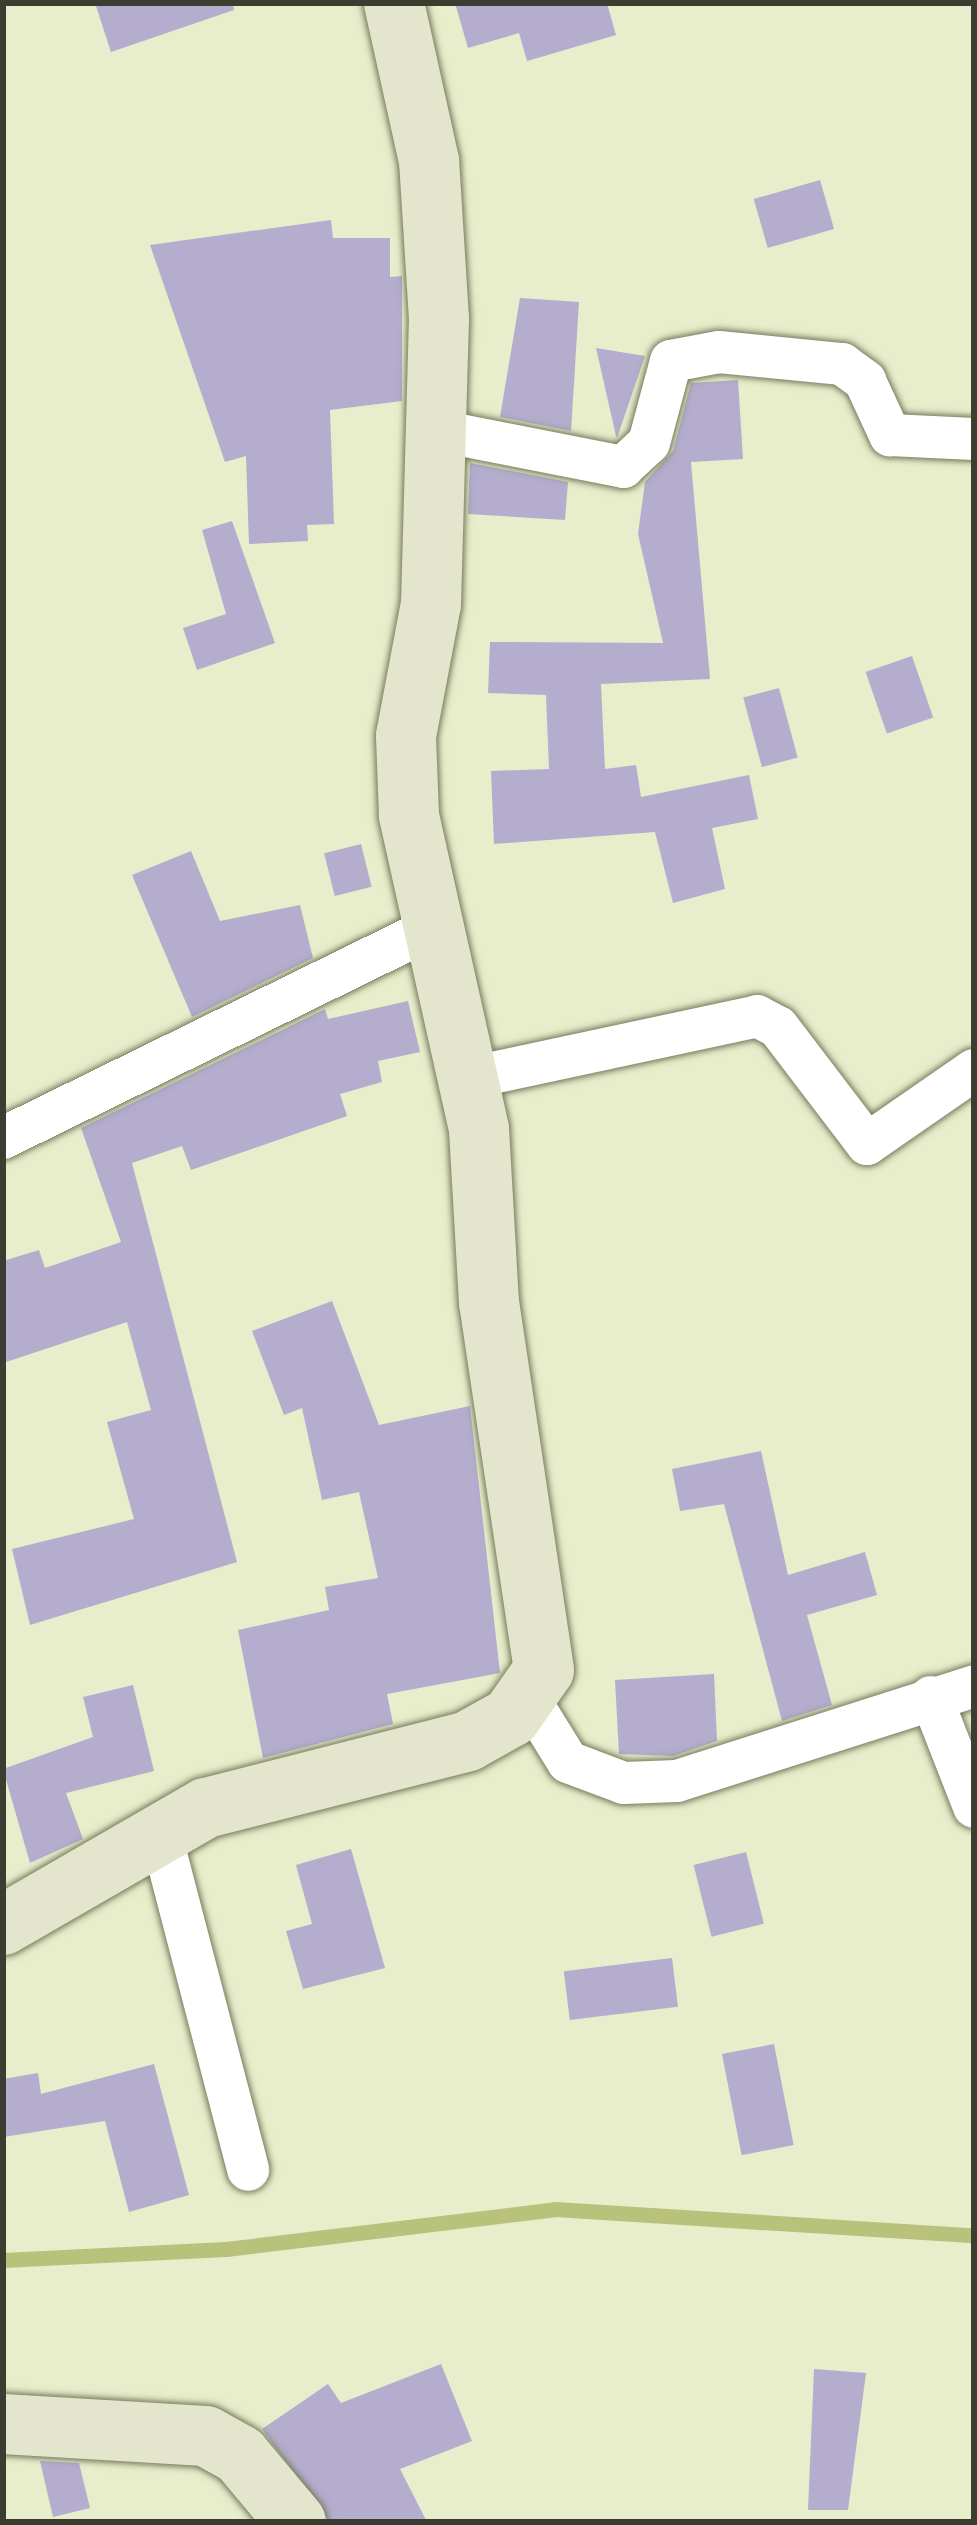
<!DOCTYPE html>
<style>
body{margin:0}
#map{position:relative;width:977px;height:2525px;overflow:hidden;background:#e8edcb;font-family:Poppins,sans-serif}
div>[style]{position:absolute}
.stream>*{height:15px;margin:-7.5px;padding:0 7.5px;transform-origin:7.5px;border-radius:7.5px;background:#b8c27b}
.building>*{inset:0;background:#b4adcd;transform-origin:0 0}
.roads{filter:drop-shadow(0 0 3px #787c5d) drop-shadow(0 0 3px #787c5d)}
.street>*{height:42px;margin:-21px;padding:0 21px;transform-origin:21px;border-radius:21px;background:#fff}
.secondary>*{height:60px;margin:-30px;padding:0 30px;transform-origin:30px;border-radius:30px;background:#e3e6cd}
span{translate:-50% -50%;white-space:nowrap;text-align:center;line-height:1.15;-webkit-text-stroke:10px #f5fbd8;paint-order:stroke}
.frame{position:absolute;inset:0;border:6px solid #3b3d30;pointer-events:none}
</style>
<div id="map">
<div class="stream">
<i style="left:3px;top:2260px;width:223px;rotate:-2.8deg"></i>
<i style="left:226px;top:2249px;width:331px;rotate:-6.9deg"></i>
<i style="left:555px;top:2209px;width:420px;rotate:3.6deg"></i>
</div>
<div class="building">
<i style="clip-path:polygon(95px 3px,233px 3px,234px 10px,111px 52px)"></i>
<i style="clip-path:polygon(455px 3px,607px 3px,616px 35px,527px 61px,519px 33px,468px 48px)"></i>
<i style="left:820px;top:180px;width:51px;height:69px;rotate:74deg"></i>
<i style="clip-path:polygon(331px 220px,333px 238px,390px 238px,390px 277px,402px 276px,402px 401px,330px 410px,334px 524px,307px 525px,308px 541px,249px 544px,246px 456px,225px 462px,150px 245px)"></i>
<i style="clip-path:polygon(520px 298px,579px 302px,571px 431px,500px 417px)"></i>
<i style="clip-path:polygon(596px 348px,645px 356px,617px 438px,616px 436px)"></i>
<i style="clip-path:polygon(738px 380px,743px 459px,691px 462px,710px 679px,601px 684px,605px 769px,636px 765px,641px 797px,749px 775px,758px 819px,712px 828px,725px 889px,673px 903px,655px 832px,494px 844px,491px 771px,549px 769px,546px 695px,488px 693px,490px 642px,663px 643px,638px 534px,645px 482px,673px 451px,691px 383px)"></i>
<i style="clip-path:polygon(470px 463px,568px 482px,565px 520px,468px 514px)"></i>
<i style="clip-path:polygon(232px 521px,275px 643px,197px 670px,183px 628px,226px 614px,202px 530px)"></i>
<i style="left:912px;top:656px;width:65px;height:49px;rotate:71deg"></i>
<i style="left:779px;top:688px;width:72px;height:37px;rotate:75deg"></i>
<i style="left:361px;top:844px;width:44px;height:38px;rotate:76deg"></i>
<i style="clip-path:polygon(191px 851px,220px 921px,300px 905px,313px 958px,192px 1017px,132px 875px)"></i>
<i style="clip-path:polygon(408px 1001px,420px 1052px,378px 1061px,382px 1082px,340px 1094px,347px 1116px,191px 1170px,182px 1146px,132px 1163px,237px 1562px,30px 1625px,12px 1549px,134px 1519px,107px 1422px,151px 1410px,127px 1322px,3px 1363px,3px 1261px,39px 1250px,45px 1268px,121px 1242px,81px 1128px,325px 1009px,328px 1019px)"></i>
<i style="clip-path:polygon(332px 1301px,379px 1425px,470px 1406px,500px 1673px,387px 1694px,393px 1724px,263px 1758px,238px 1630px,329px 1610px,325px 1587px,378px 1578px,359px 1492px,322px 1500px,302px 1408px,284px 1415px,252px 1331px)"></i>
<i style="clip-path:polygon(761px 1451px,788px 1575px,865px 1552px,877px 1595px,807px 1615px,832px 1705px,782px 1721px,724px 1504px,680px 1511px,672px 1469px)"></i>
<i style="clip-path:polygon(714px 1674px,717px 1741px,673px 1756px,619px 1754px,615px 1680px)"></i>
<i style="clip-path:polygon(133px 1685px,154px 1771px,66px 1793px,83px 1839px,30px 1863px,3px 1769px,93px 1737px,83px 1697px)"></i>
<i style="clip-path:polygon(351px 1849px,385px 1968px,303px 1989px,286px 1931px,312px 1924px,296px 1865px)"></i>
<i style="left:746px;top:1852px;width:74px;height:54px;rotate:76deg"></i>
<i style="left:672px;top:1958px;width:49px;height:109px;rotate:83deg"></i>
<i style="left:774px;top:2044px;width:103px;height:53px;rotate:79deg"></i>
<i style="clip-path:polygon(154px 2064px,189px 2195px,129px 2212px,105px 2121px,3px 2137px,3px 2079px,38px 2073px,41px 2094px)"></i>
<i style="clip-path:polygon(441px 2364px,472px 2441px,400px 2469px,427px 2522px,330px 2522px,262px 2429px,328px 2384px,341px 2403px)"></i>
<i style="clip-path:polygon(814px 2369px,866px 2373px,848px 2510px,808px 2510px)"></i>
<i style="clip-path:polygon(40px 2461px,79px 2463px,90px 2508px,53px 2517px)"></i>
</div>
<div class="roads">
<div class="street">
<i style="left:440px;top:431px;width:187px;rotate:11.1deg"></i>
<i style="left:623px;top:467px;width:35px;rotate:-43deg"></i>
<i style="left:649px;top:443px;width:85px;rotate:-75deg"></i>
<i style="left:671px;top:361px;width:49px;rotate:-10.6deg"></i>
<i style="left:719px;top:352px;width:124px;rotate:5.6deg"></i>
<i style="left:842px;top:364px;width:29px;rotate:36deg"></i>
<i style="left:865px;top:381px;width:60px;rotate:65.2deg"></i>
<i style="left:890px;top:435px;width:84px;rotate:2.7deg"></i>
<i style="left:469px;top:1078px;width:295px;rotate:-12.1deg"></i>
<i style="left:757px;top:1016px;width:24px;rotate:28deg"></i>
<i style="left:778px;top:1027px;width:147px;rotate:52.7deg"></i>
<i style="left:867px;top:1144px;width:130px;rotate:-34.7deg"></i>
<i style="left:3px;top:1138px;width:478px;rotate:-26.1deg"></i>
<i style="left:931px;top:1697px;width:118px;rotate:68.6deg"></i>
<i style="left:529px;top:1699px;width:74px;rotate:58.2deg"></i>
<i style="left:568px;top:1762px;width:60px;rotate:20.6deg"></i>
<i style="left:624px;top:1783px;width:53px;rotate:-2.2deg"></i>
<i style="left:677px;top:1781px;width:312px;rotate:-17.7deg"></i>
<i style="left:161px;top:1835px;width:346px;rotate:75.4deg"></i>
</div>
<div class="secondary">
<i style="left:3px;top:1925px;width:234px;rotate:-30deg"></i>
<i style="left:206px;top:1808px;width:270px;rotate:-14.3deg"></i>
<i style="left:468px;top:1741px;width:49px;rotate:-29.2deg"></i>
<i style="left:511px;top:1717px;width:57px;rotate:-54.9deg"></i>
<i style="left:544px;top:1670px;width:371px;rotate:-98.5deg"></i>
<i style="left:489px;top:1303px;width:174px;rotate:-93.3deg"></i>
<i style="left:479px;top:1129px;width:322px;rotate:-102.6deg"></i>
<i style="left:409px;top:815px;width:79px;rotate:-92.2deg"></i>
<i style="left:406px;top:736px;width:134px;rotate:-79.3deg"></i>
<i style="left:431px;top:604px;width:285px;rotate:-88.4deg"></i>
<i style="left:439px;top:319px;width:158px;rotate:-93.6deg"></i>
<i style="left:429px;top:161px;width:162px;rotate:-102.5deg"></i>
<i style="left:3px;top:2424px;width:203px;rotate:3.4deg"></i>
<i style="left:206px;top:2436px;width:39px;rotate:29deg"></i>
<i style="left:240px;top:2455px;width:87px;rotate:50.1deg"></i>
</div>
</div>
<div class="frame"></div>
</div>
